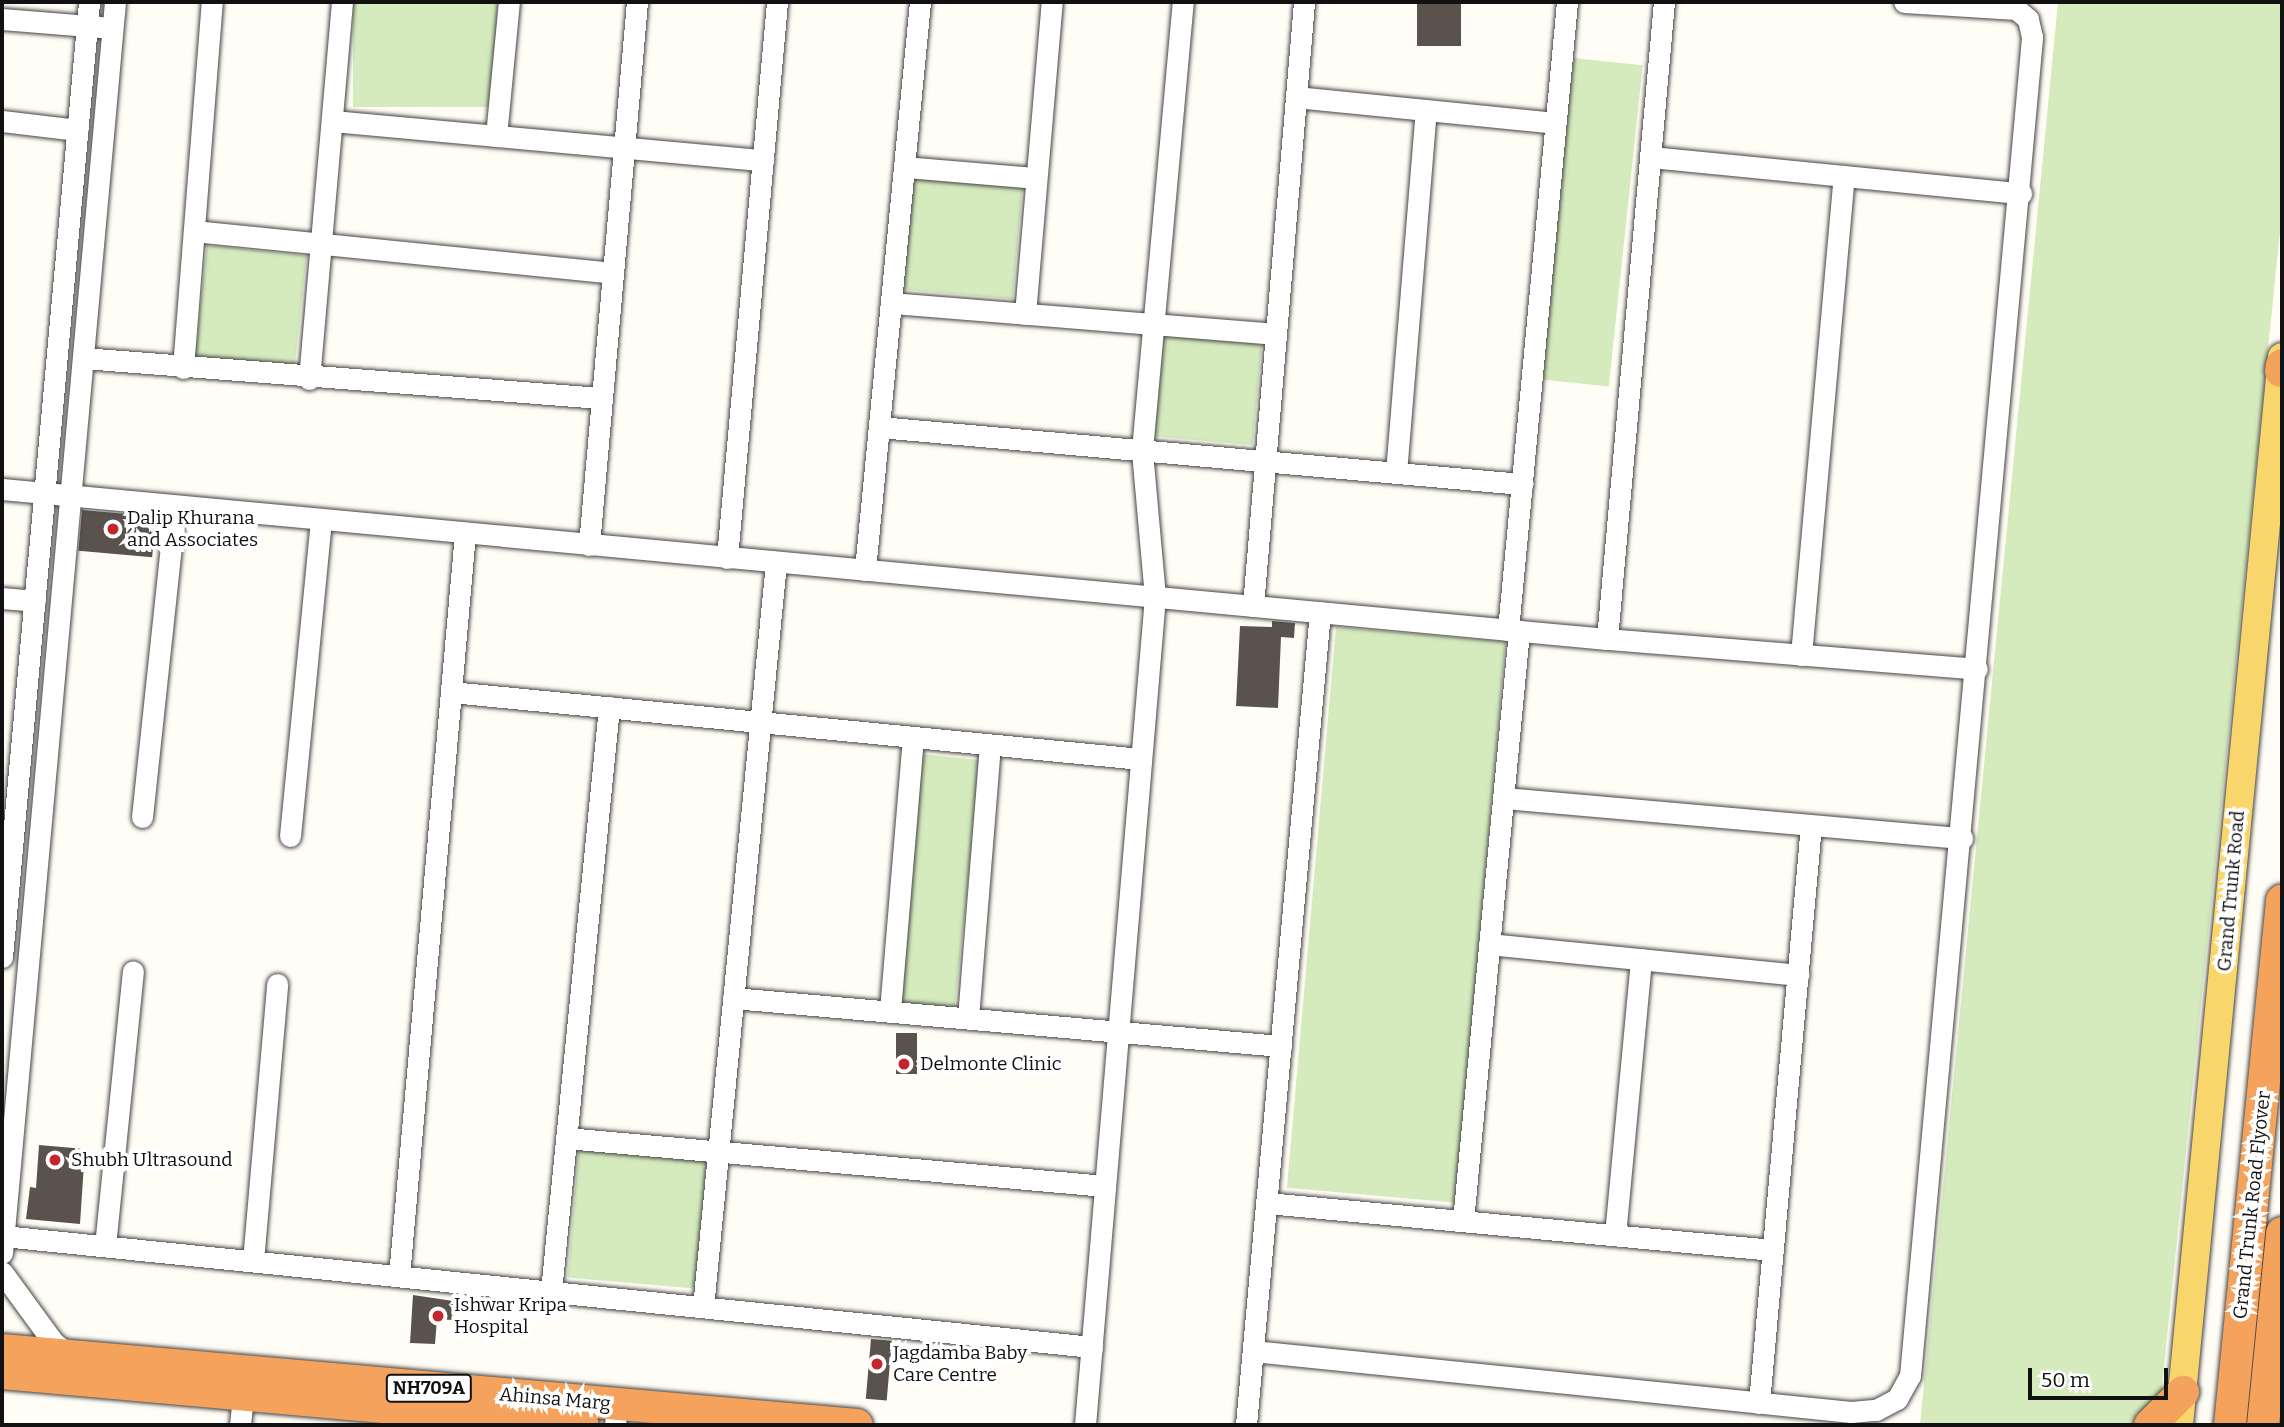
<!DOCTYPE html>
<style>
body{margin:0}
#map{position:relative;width:2284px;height:1427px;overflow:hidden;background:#fffdf5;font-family:Bitter,serif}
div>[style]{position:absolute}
.green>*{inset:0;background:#d5ebbd;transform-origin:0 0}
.building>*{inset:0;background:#5a524d;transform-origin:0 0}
.roads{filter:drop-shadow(0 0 2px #444) drop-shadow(0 0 2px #444)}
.minor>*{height:21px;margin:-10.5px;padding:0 10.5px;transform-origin:10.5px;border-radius:10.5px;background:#fff}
.major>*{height:28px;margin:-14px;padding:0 14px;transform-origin:14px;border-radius:14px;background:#f9d66b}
.highway>*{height:32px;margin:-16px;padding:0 16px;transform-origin:16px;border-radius:16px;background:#f5a25d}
.dots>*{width:19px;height:19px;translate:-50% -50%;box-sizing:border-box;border:4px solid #fff;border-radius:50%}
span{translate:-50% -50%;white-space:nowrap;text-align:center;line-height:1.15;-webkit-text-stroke:7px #fff;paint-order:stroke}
.shield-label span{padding:2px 5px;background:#fff;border:2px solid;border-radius:5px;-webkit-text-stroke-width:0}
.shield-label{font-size:18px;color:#111;font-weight:700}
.poi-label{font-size:19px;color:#111}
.left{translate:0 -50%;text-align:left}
.street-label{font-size:19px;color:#111}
.frame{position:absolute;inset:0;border:4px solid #111;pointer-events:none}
.scale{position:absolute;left:2028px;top:1368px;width:140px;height:32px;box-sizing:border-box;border:4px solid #111;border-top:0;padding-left:9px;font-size:21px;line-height:24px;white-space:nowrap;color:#111;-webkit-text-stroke:5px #fff;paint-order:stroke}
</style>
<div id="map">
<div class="green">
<i style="left:353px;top:2px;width:144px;height:105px"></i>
<i style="clip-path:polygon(2058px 2px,2282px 2px,2282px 212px,2158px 1425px,1920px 1425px)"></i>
<i style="left:1573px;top:58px;width:70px;height:323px;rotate:6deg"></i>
<i style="left:913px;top:176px;width:110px;height:114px;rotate:5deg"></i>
<i style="left:207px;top:245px;width:100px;height:113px;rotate:6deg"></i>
<i style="left:1163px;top:335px;width:99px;height:102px;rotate:5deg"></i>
<i style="left:1336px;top:627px;width:170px;height:563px;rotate:5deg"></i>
<i style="left:922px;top:754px;width:59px;height:251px;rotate:6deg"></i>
<i style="left:579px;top:1147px;width:130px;height:131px;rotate:5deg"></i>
</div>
<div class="building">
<i style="left:1417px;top:2px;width:44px;height:44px"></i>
<i style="left:82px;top:510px;width:74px;height:41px;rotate:5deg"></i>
<i style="clip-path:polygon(1272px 621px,1295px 623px,1294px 638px,1281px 637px,1278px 708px,1236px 706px,1240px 626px,1272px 627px)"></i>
<i style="left:896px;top:1033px;width:21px;height:41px"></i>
<i style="clip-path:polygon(39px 1145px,85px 1149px,80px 1224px,26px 1219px,30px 1187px,36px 1188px)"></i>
<i style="clip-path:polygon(413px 1295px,453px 1301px,452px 1320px,437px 1319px,435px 1344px,410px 1343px)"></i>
<i style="left:871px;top:1339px;width:21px;height:60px;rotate:5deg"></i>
</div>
<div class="roads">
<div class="minor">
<i style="left:2px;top:19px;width:99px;rotate:4.6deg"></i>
<i style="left:1296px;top:97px;width:260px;rotate:5.7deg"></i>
<i style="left:2px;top:121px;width:76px;rotate:6.8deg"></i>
<i style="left:332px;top:121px;width:433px;rotate:5.2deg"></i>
<i style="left:496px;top:136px;width:135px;rotate:-84.5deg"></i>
<i style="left:1651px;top:157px;width:372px;rotate:5.6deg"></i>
<i style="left:905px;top:167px;width:131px;rotate:4.8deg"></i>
<i style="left:194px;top:231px;width:421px;rotate:5.7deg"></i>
<i style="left:891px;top:303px;width:386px;rotate:4.6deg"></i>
<i style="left:1025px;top:314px;width:313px;rotate:-85.1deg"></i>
<i style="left:83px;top:358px;width:520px;rotate:4.42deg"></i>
<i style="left:183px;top:368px;width:367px;rotate:-85.5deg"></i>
<i style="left:309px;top:379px;width:378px;rotate:-85deg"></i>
<i style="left:879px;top:427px;width:646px;rotate:5.07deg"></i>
<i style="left:1396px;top:473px;width:364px;rotate:-85.3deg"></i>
<i style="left:2px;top:489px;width:1612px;rotate:5.34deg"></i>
<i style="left:1607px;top:639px;width:371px;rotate:4.6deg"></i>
<i style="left:589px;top:545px;width:545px;rotate:-84.95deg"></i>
<i style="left:727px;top:558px;width:558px;rotate:-84.86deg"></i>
<i style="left:865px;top:570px;width:571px;rotate:-84.47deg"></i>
<i style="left:2px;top:598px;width:33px;rotate:5deg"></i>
<i style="left:1253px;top:606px;width:606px;rotate:-85.17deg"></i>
<i style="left:1508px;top:630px;width:631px;rotate:-84.63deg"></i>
<i style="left:1607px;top:639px;width:640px;rotate:-84.89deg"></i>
<i style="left:1801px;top:655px;width:481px;rotate:-84.9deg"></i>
<i style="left:451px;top:692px;width:693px;rotate:5.55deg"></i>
<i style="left:1503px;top:798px;width:461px;rotate:5deg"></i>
<i style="left:142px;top:817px;width:312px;rotate:-83.9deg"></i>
<i style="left:290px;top:836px;width:318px;rotate:-84.4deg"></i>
<i style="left:1489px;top:944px;width:311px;rotate:5.7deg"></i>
<i style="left:2px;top:957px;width:959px;rotate:-84.79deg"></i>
<i style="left:733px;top:998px;width:550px;rotate:5.01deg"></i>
<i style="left:890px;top:1011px;width:275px;rotate:-85.2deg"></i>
<i style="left:968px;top:1018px;width:274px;rotate:-85.4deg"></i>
<i style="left:566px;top:1138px;width:541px;rotate:5.09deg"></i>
<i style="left:1267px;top:1203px;width:508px;rotate:5.31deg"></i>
<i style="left:1463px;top:1221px;width:593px;rotate:-84.58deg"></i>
<i style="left:1615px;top:1235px;width:277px;rotate:-84.6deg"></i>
<i style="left:3px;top:1236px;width:1095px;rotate:5.82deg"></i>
<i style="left:105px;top:1246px;width:276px;rotate:-84.2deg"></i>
<i style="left:2px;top:1253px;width:1256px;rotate:-84.84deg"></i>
<i style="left:253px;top:1261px;width:278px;rotate:-85deg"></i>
<i style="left:2px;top:1272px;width:87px;rotate:53.9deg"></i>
<i style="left:53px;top:1342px;width:23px;rotate:38deg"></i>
<i style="left:399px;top:1276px;width:745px;rotate:-84.92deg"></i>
<i style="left:551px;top:1291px;width:587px;rotate:-84.33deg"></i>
<i style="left:703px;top:1307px;width:749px;rotate:-84.4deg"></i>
<i style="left:1253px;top:1351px;width:601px;rotate:5.82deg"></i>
<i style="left:1851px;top:1412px;width:25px;rotate:-5deg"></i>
<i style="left:1876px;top:1410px;width:24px;rotate:-28deg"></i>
<i style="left:1897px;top:1399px;width:26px;rotate:-61deg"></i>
<i style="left:1910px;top:1376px;width:1345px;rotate:-84.79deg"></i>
<i style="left:2032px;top:37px;width:18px;rotate:-103deg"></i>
<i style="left:2028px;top:19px;width:16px;rotate:-140deg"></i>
<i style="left:2016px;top:9px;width:112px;rotate:-176.4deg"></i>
<i style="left:1759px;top:1403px;width:580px;rotate:-84.86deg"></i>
<i style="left:240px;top:1425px;width:30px;rotate:-84deg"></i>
<i style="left:615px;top:1425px;width:21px;rotate:-85deg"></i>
<i style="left:1085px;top:1425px;width:831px;rotate:-85.17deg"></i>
<i style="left:1155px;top:597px;width:148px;rotate:-95.1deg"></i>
<i style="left:1142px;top:450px;width:450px;rotate:-84.8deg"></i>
<i style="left:1246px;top:1425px;width:816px;rotate:-84.8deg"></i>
</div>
<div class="major">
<i style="left:2179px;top:1425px;width:1073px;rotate:-84.49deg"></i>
</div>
<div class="highway">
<i style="left:2281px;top:371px;width:6px;rotate:-81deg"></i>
<i style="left:2px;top:1350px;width:858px;rotate:5.01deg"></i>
<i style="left:2px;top:1373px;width:583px;rotate:5.11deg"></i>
<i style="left:2150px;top:1425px;width:47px;rotate:-45deg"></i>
<i style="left:2230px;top:1425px;width:527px;rotate:-84.33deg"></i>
<i style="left:2263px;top:1425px;width:193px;rotate:-84.3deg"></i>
</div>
</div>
<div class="dots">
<i style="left:113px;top:529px;background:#c4262e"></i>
<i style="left:904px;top:1064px;background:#c4262e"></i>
<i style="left:55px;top:1160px;background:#c4262e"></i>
<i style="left:438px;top:1316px;background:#c4262e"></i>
<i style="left:877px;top:1364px;background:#c4262e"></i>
</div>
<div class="shield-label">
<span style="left:429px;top:1388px">NH709A</span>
</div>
<div class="poi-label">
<span class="left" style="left:127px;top:529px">Dalip Khurana<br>and Associates</span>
<span class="left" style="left:920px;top:1064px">Delmonte Clinic</span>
<span class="left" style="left:71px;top:1160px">Shubh Ultrasound</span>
<span class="left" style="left:454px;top:1316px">Ishwar Kripa<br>Hospital</span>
<span class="left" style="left:893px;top:1364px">Jagdamba Baby<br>Care Centre</span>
</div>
<div class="street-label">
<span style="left:2231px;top:891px;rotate:-85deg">Grand Trunk Road</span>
<span style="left:2252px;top:1205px;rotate:-84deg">Grand Trunk Road Flyover</span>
<span style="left:555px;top:1399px;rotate:5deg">Ahinsa Marg</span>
</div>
<div class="frame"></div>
<div class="scale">50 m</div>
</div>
